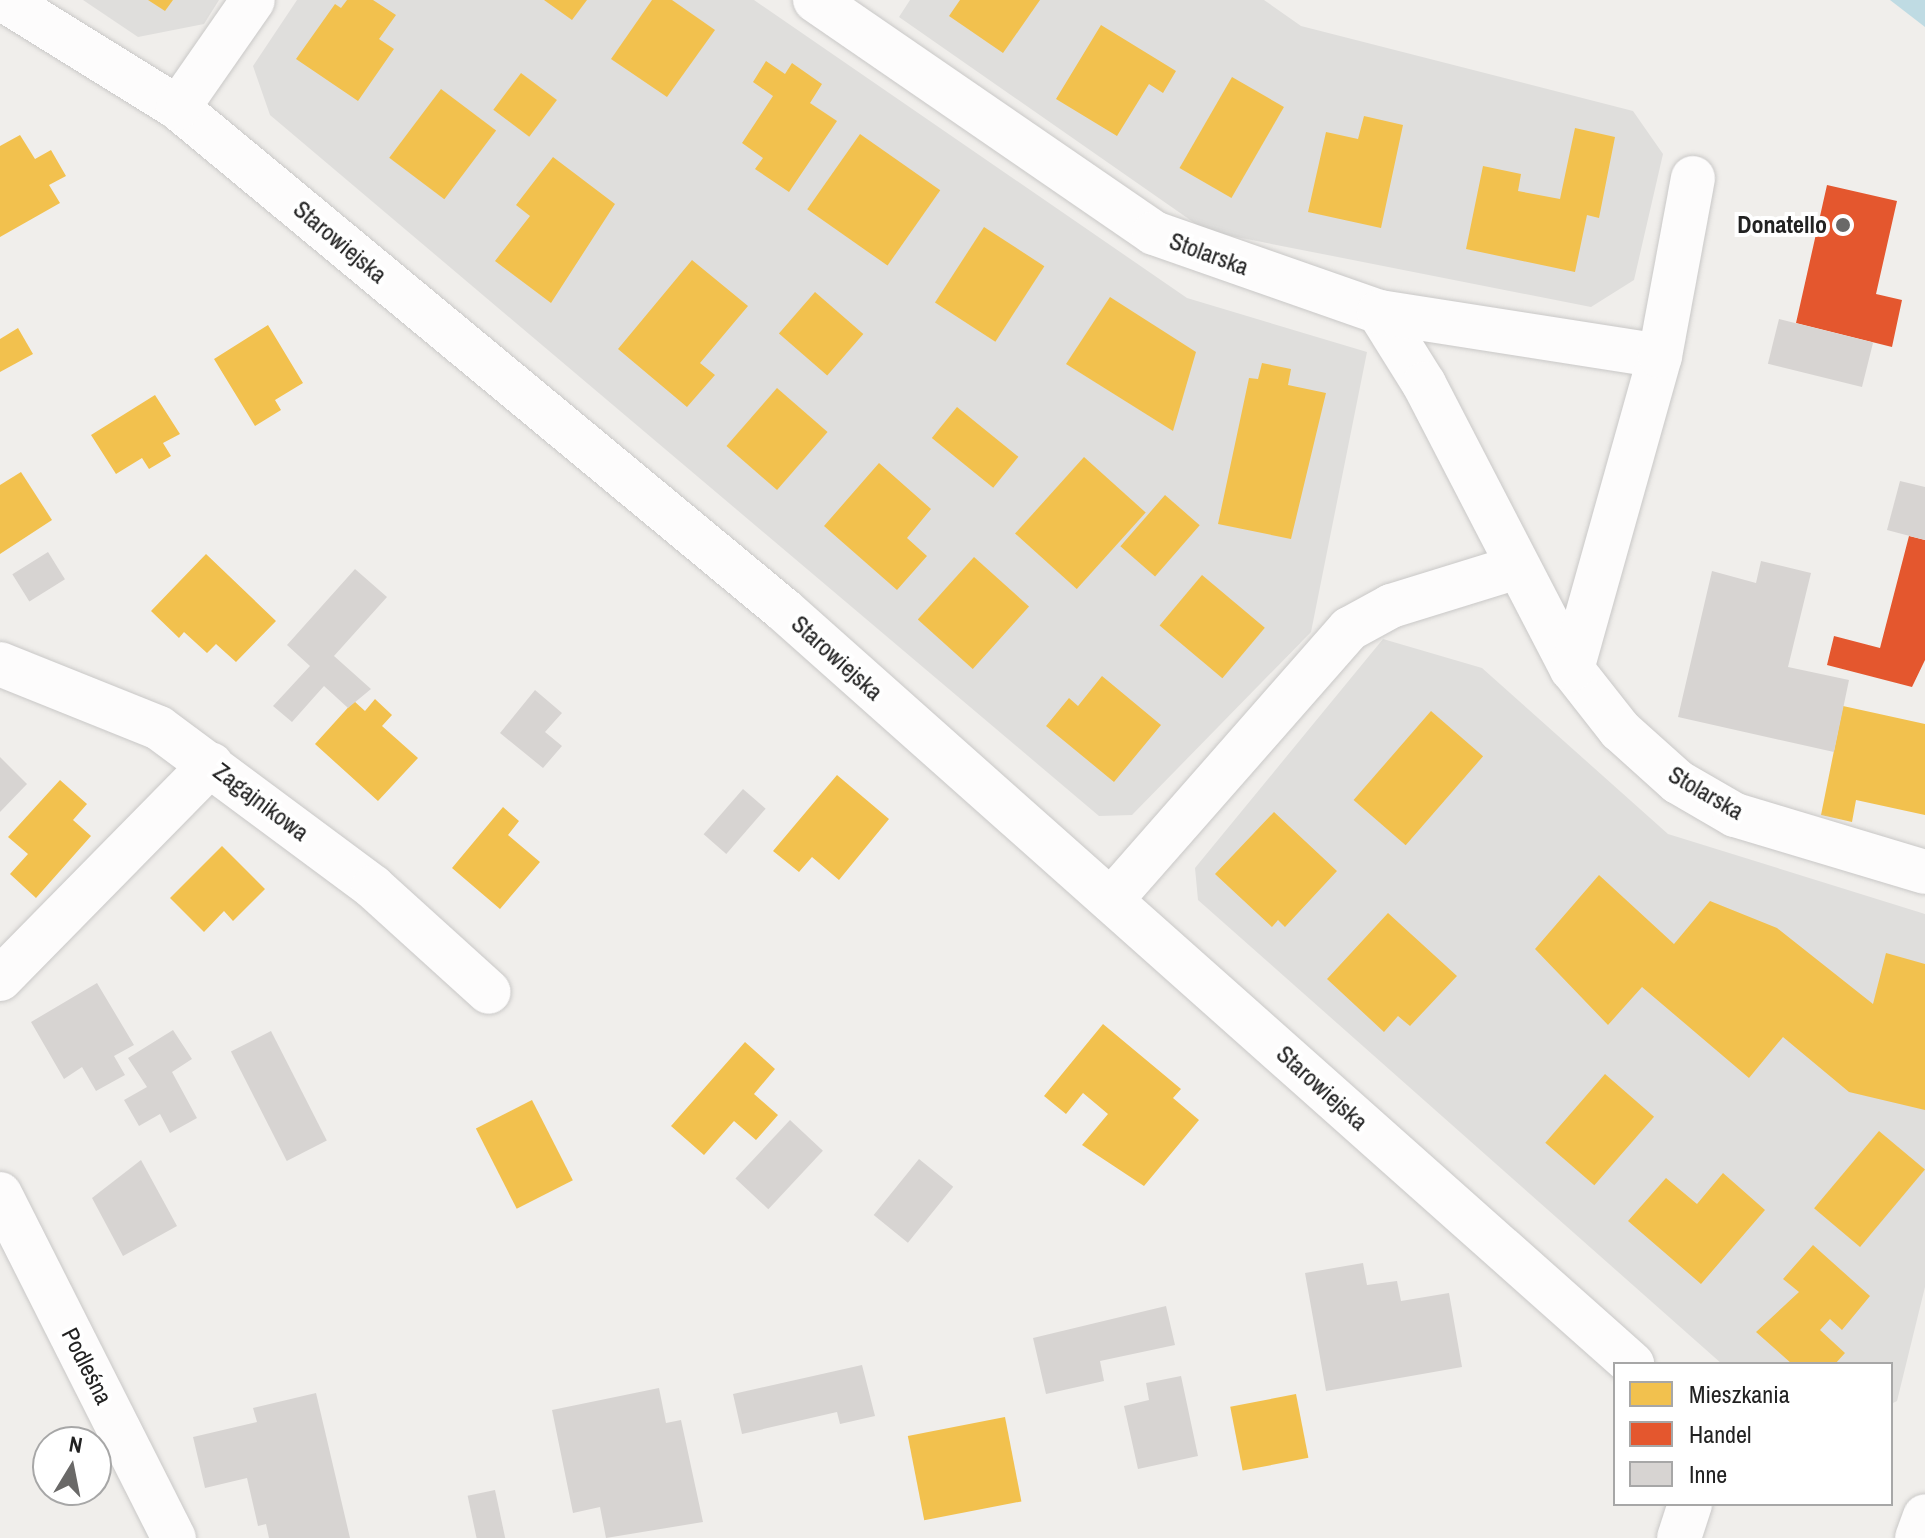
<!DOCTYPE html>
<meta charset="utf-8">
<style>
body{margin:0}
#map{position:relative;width:1925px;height:1538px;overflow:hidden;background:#f0eeeb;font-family:"Archivo Narrow",sans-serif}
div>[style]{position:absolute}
.residential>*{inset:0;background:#dfdedc}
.water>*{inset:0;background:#bfdbe3}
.homes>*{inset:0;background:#f2c14e;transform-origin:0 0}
.shops>*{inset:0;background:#e4572e}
.building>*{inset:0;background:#d7d4d2;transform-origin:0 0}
.roads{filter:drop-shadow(0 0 2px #c9c8c7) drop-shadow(0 0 2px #c9c8c7)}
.minor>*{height:44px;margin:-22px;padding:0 22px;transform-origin:22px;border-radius:22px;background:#fdfcfc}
.dots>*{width:22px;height:22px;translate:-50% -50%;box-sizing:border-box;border:4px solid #fff;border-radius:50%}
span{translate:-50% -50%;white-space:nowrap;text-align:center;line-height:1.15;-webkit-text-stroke:8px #fff;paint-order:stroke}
.poi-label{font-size:24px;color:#222;font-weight:700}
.right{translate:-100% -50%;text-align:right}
.street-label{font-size:24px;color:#222}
.legend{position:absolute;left:1613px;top:1362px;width:280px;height:144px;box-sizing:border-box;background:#fff;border:2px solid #a7a7a7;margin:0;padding:10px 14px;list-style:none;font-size:24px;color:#222}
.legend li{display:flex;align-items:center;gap:16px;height:40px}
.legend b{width:40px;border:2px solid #a7a7a7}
.north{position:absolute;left:32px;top:1426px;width:80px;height:80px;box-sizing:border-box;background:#fff;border:2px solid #a7a7a7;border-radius:50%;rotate:10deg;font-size:22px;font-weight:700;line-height:32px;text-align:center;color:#222}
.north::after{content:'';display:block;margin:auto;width:28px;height:36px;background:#6a6968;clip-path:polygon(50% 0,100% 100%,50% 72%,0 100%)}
</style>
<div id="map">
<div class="residential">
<i style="clip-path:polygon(83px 0,219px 0,204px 24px,138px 37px)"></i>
<i style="clip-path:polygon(297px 0,754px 0,1187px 298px,1367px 352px,1311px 632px,1132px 815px,1099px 816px,270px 115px,253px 66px)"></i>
<i style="clip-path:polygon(910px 0,1264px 0,1301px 26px,1633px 111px,1663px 154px,1634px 280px,1591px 307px,1206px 231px,899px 17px)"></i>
<i style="clip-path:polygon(1383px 639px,1482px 668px,1668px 834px,1925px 914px,1925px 1287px,1897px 1401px,1891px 1404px,1891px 1364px,1722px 1364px,1198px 900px,1195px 868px)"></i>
</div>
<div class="water">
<i style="clip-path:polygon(1890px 0,1925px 0,1925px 27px)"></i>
</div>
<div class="homes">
<i style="clip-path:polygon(148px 0,173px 0,165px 11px)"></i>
<i style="clip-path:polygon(347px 0,373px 0,396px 15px,379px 39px,394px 49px,358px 101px,296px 59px,335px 4px,341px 8px)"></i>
<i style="clip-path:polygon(544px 0,587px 0,572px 20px)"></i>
<i style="clip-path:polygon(652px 0,672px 0,715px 30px,667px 97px,611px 59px)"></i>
<i style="clip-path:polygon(960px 0,1040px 0,1003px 53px,949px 16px)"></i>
<i style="clip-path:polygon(1101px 25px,1176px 71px,1163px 93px,1149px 84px,1117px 136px,1056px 99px)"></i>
<i style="clip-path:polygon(766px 61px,785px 74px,792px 63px,822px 84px,810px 103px,837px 121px,789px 192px,755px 169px,763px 158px,742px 143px,773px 96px,753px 82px)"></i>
<i style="left:521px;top:73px;width:45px;height:46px;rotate:37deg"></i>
<i style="left:1232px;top:77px;width:60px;height:105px;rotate:30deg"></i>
<i style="left:441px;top:89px;width:69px;height:86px;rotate:37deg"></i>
<i style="clip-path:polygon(1364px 116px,1403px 125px,1381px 228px,1308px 212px,1326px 132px,1358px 139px)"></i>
<i style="clip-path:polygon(1575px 128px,1615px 137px,1599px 218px,1587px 215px,1575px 272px,1466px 249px,1483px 166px,1521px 174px,1518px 191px,1560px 199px)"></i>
<i style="left:860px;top:134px;width:98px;height:92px;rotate:35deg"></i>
<i style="clip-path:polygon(20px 135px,35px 159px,51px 150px,66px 176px,49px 185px,60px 203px,0 237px,0 146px)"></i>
<i style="clip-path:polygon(553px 157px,615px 204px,551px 303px,495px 261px,530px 216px,516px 205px)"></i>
<i style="left:984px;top:227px;width:72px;height:90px;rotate:33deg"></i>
<i style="clip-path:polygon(692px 260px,748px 306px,700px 363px,715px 375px,687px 407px,618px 349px)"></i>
<i style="left:815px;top:292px;width:64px;height:55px;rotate:41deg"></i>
<i style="clip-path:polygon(1110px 297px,1196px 352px,1173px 431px,1066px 364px)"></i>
<i style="clip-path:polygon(268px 325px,303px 383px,275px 400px,281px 410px,255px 426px,214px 359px)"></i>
<i style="clip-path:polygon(18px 328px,33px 354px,0 372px,0 339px)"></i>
<i style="clip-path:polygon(1262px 363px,1291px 369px,1288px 385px,1326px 393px,1291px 539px,1218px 524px,1249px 378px,1258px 379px)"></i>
<i style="left:777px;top:388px;width:67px;height:77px;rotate:41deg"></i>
<i style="clip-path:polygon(155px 395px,180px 434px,163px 443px,171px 456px,149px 469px,142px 458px,116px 474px,91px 435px)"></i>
<i style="left:957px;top:407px;width:79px;height:40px;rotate:39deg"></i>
<i style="left:1084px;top:457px;width:83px;height:103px;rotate:42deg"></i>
<i style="clip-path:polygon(879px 463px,931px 509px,907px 538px,927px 556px,897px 590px,824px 526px)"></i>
<i style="clip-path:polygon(21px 472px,52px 520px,0 554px,0 485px)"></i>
<i style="left:1165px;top:495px;width:46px;height:68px;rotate:41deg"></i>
<i style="clip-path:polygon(206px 554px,276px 621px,236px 662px,216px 644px,207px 653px,184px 632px,179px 638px,151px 611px)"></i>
<i style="left:974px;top:557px;width:74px;height:84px;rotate:42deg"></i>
<i style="left:1202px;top:575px;width:82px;height:66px;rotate:40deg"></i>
<i style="clip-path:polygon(1102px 676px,1161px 725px,1114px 782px,1046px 726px,1069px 698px,1078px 706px)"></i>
<i style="clip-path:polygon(375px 699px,392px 715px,382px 726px,418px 758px,378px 801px,315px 744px,354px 701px,365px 711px)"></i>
<i style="clip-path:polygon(1843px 706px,1925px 724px,1925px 815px,1856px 800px,1852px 822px,1821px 815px)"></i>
<i style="left:1431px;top:711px;width:69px;height:118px;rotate:41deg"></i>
<i style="clip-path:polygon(837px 775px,889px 819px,839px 880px,812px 857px,799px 872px,773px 851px)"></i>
<i style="clip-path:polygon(60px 780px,87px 804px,73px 820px,91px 836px,36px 898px,10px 874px,28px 854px,8px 837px)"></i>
<i style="clip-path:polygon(503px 807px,519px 821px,508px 835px,540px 862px,500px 909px,452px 868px)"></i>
<i style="clip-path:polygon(1274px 812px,1337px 871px,1285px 927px,1278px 920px,1272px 927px,1215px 874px)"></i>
<i style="clip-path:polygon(222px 846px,265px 889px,233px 921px,224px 911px,204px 932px,170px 898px)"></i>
<i style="clip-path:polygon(1599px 875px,1674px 944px,1710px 901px,1777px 928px,1873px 1004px,1886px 953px,1925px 964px,1925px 1110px,1849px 1092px,1783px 1037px,1749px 1078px,1642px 987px,1608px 1025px,1535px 949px)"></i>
<i style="clip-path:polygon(1388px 913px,1457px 976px,1410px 1026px,1398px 1016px,1384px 1032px,1327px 979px)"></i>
<i style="clip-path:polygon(1103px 1024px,1181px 1089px,1173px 1098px,1199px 1120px,1144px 1186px,1082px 1145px,1108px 1114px,1083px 1093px,1066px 1114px,1044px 1096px)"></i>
<i style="clip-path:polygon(745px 1042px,775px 1069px,754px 1094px,778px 1115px,756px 1140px,734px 1121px,704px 1155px,671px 1126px)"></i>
<i style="left:1605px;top:1074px;width:65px;height:91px;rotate:41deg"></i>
<i style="left:532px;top:1100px;width:90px;height:63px;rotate:63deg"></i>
<i style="left:1879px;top:1131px;width:60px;height:101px;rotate:40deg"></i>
<i style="clip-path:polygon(1723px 1173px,1765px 1210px,1701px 1284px,1628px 1221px,1666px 1178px,1697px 1204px)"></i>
<i style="clip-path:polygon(1813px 1245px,1870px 1296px,1842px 1330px,1830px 1319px,1820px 1330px,1845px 1353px,1835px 1364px,1792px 1364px,1756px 1332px,1799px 1292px,1783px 1279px)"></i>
<i style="left:1296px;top:1394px;width:65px;height:67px;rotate:79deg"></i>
<i style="left:1005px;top:1417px;width:86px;height:99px;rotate:79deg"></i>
</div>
<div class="shops">
<i style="clip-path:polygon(1827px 185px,1897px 201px,1876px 294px,1902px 300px,1892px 347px,1796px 323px)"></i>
<i style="clip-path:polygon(1909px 536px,1925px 540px,1925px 660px,1912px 687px,1827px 665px,1834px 636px,1880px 648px)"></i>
</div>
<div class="building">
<i style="left:1779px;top:319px;width:97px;height:46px;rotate:14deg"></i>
<i style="clip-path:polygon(1900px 481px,1925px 487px,1925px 540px,1887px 530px)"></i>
<i style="left:48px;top:552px;width:32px;height:42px;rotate:58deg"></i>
<i style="clip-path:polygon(1761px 561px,1811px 573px,1788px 667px,1849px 680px,1834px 752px,1678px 717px,1712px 571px,1756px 583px)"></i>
<i style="clip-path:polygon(355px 569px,387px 597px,334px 656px,371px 689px,348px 708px,324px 686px,292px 722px,273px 706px,310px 666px,287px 645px)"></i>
<i style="clip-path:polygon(535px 690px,562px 713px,545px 732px,562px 746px,543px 768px,500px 733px)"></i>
<i style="clip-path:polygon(0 757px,27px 784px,0 812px)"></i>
<i style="left:743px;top:789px;width:30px;height:60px;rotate:41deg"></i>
<i style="clip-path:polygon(97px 983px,134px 1045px,114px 1056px,125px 1075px,96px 1091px,82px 1067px,64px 1079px,31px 1022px)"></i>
<i style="clip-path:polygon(173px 1030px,192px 1059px,172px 1072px,197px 1118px,170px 1133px,160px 1114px,139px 1126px,124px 1100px,147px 1087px,128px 1058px)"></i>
<i style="left:271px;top:1031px;width:123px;height:45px;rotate:63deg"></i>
<i style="left:790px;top:1120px;width:45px;height:80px;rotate:43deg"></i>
<i style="left:919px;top:1159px;width:44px;height:72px;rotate:39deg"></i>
<i style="clip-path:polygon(141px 1160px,177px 1226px,123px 1256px,92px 1198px)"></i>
<i style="clip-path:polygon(1363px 1263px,1367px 1285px,1397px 1281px,1401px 1301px,1449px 1293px,1462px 1367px,1326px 1391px,1305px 1273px)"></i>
<i style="clip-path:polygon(1166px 1306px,1175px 1345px,1100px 1361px,1104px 1381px,1046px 1394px,1033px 1338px)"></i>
<i style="clip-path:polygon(862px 1365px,875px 1416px,840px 1424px,837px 1412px,742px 1434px,733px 1394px)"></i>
<i style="clip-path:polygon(1181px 1376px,1198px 1456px,1138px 1469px,1124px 1406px,1149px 1400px,1146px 1383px)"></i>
<i style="clip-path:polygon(659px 1388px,666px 1423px,681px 1420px,703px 1522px,606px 1538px,600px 1507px,573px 1513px,552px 1410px)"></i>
<i style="clip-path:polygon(316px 1393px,350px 1538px,269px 1538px,266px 1524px,258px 1526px,247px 1478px,205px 1488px,193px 1437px,257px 1422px,253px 1408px)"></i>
<i style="left:495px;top:1490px;width:49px;height:28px;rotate:78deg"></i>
</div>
<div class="roads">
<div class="minor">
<i style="left:4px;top:0;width:205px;rotate:31.8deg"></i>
<i style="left:178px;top:108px;width:787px;rotate:39.64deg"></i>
<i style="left:784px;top:610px;width:1135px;rotate:41.64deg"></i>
<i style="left:815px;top:0;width:411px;rotate:34.5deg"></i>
<i style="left:1154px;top:233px;width:238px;rotate:19.3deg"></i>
<i style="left:1379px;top:312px;width:85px;rotate:58deg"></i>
<i style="left:1424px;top:384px;width:321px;rotate:62.6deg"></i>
<i style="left:1572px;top:669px;width:78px;rotate:51.8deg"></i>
<i style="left:1620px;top:730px;width:78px;rotate:41.9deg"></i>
<i style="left:1678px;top:782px;width:66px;rotate:30.1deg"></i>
<i style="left:1735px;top:815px;width:198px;rotate:16.7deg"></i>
<i style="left:178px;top:108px;width:131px;rotate:-55.2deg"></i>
<i style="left:1379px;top:312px;width:284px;rotate:8.9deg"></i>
<i style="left:0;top:664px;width:171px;rotate:21.9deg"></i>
<i style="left:159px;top:728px;width:267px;rotate:36.6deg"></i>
<i style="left:373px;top:887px;width:156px;rotate:42.2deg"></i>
<i style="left:1572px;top:669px;width:325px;rotate:-74.3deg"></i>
<i style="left:1660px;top:356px;width:181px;rotate:-79.5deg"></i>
<i style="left:1111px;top:900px;width:361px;rotate:-48.7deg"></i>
<i style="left:1349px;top:629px;width:48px;rotate:-28.7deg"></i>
<i style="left:1391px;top:606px;width:132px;rotate:-17.2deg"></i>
<i style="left:0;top:979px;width:301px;rotate:-45.5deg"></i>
<i style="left:0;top:1194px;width:386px;rotate:63.2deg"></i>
<i style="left:1679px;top:1538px;width:36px;rotate:-72deg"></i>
<i style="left:1917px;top:1538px;width:23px;rotate:-70deg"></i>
</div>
</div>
<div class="dots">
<i style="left:1843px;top:225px;background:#6a6968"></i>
</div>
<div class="poi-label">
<span class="right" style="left:1827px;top:225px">Donatello</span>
</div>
<div class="street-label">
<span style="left:340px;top:242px;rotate:40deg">Starowiejska</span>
<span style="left:1209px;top:254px;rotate:20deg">Stolarska</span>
<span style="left:837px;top:658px;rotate:42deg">Starowiejska</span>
<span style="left:1706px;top:793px;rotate:30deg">Stolarska</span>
<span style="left:261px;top:802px;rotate:37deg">Zagajnikowa</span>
<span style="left:1322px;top:1088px;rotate:42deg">Starowiejska</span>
<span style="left:87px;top:1366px;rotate:63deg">Podleśna</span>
</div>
<ul class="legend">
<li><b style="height:22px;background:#f2c14e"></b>Mieszkania</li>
<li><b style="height:22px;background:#e4572e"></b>Handel</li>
<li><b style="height:22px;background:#d7d4d2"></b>Inne</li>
</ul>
<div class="north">N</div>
</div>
